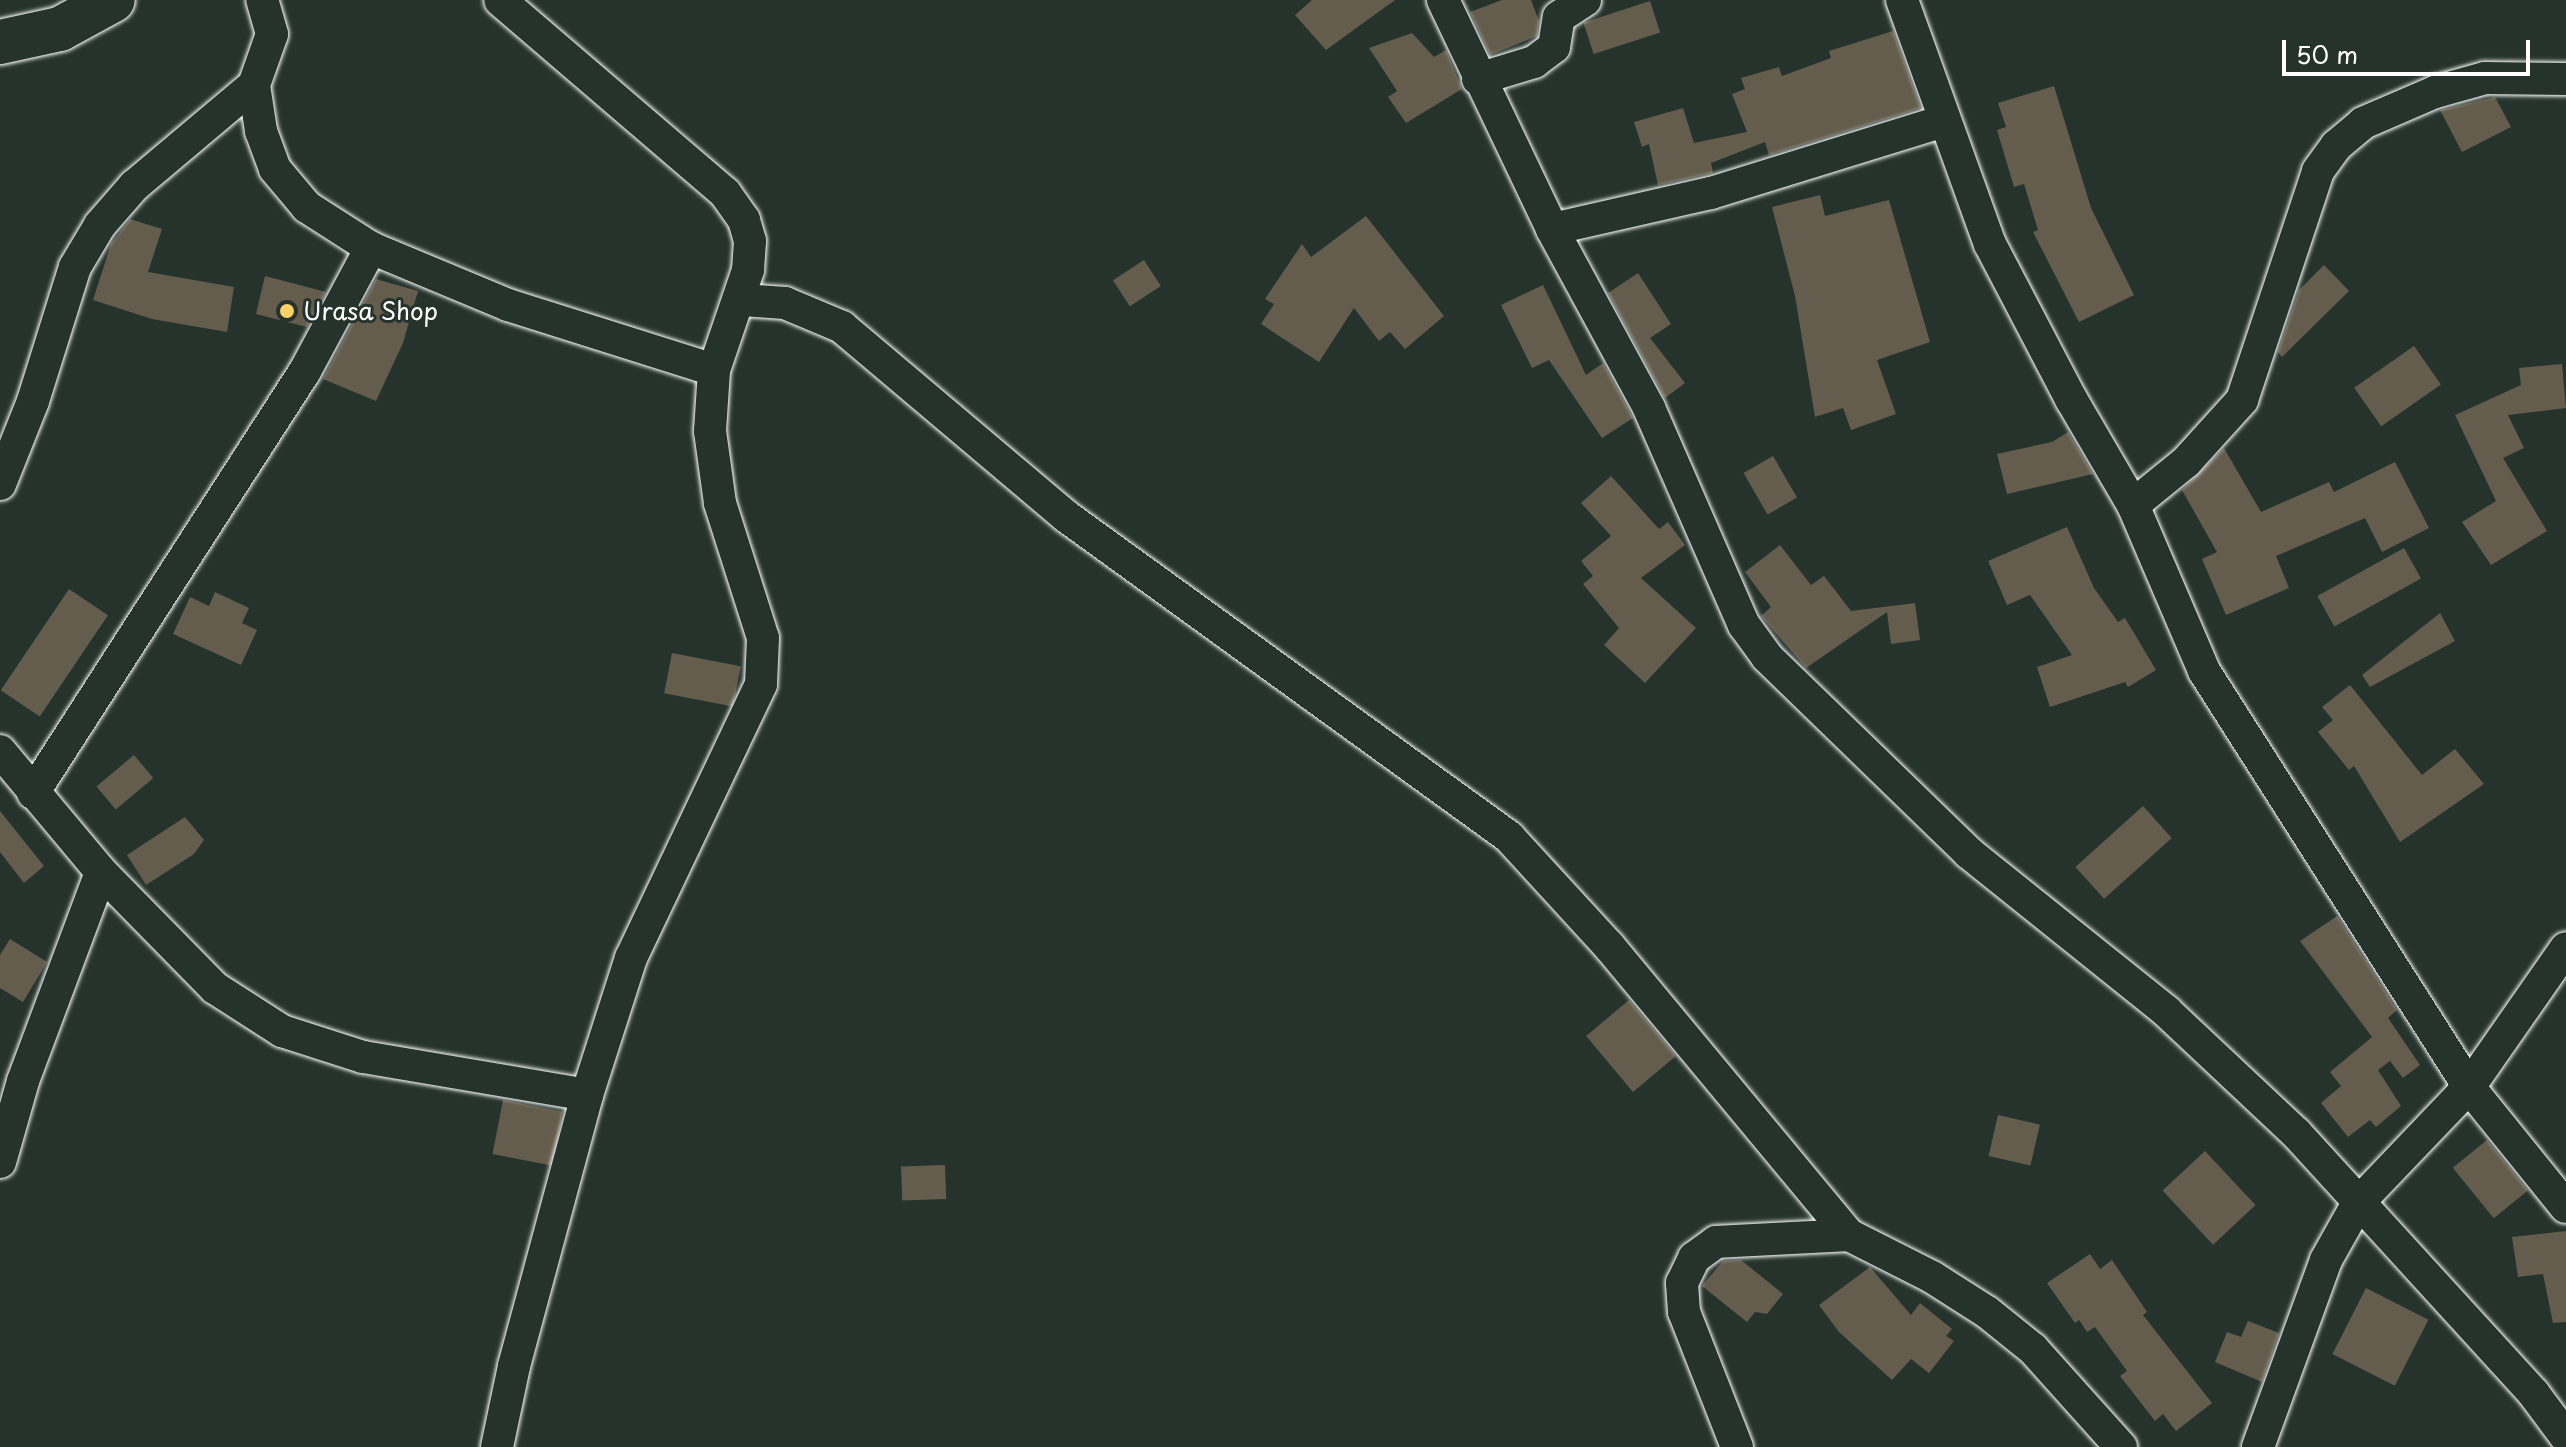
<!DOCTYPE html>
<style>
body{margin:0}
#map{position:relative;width:2566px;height:1447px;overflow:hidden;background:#26332d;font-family:"Playpen Sans",sans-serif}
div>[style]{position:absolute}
.building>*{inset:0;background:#645d4d;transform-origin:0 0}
.roads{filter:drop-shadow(0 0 2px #fff) drop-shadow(0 0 2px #fff)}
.street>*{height:32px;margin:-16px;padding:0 16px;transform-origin:16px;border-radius:16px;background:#26332d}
.secondary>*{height:44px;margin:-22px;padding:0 22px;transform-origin:22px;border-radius:22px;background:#26332d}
.dots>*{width:22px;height:22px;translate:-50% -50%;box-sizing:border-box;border:4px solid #26332d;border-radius:50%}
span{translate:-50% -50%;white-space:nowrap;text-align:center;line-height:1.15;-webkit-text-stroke:6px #26332d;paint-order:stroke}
.poi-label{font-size:24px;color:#fff}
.left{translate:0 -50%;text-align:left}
.scale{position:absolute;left:2282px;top:40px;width:248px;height:36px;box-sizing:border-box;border:4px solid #fff;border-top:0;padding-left:10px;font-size:24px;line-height:28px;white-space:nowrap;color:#fff;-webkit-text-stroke:6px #26332d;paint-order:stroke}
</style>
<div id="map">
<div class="building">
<i style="clip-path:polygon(1312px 0,1395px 0,1326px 50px,1295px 15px)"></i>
<i style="clip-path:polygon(1502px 0,1531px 0,1539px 21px,1537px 36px,1490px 55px,1470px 12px)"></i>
<i style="left:1650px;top:1px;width:33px;height:70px;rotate:72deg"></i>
<i style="clip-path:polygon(1893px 31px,1921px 108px,1769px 155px,1765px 142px,1711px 163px,1713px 173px,1658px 185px,1649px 144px,1642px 147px,1634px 122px,1683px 108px,1694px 143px,1747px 132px,1732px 94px,1745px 89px,1741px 78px,1779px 67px,1782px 76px,1831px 58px,1829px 51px)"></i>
<i style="clip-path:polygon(1412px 33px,1434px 57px,1446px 50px,1462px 89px,1406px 123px,1388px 97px,1397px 91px,1369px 48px)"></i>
<i style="clip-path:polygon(2054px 86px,2091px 208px,2134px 295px,2079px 322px,2033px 232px,2038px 230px,2024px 184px,2014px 187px,1997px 130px,2006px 127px,1998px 103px)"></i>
<i style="clip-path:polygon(2495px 97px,2511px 127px,2462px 152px,2440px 110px)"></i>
<i style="clip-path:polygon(1820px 195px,1825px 216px,1889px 200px,1930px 342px,1877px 360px,1896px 414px,1851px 430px,1843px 408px,1815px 417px,1795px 296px,1772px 207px)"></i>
<i style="clip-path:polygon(1366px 216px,1444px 316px,1405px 349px,1390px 332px,1379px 341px,1354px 308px,1319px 362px,1261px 324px,1274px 304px,1265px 299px,1302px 244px,1311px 257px)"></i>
<i style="clip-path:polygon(130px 219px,162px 229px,148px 272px,234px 287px,227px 332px,152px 319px,93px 300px,111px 244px)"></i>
<i style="left:1144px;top:260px;width:31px;height:37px;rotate:57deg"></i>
<i style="clip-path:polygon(2324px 265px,2349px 291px,2282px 357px,2278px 352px,2299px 290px)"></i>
<i style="clip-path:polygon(1638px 273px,1671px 324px,1650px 338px,1685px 383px,1665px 398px,1608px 293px)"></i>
<i style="clip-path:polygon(265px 276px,326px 292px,307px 327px,256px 314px)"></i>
<i style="clip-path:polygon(376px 279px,418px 291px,403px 343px,376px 401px,323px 379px)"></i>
<i style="clip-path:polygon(1543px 285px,1586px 375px,1603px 363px,1633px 418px,1602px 438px,1549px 360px,1532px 368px,1501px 305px)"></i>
<i style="left:2414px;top:346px;width:47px;height:73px;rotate:55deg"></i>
<i style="clip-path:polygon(2562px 364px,2566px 408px,2508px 415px,2524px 448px,2503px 458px,2547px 531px,2491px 565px,2462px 522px,2496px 501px,2455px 415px,2521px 385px,2519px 368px)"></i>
<i style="clip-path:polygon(2068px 432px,2093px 474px,2007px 494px,1997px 454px,2052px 442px)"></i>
<i style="clip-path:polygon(2224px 448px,2261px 512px,2329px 482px,2334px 492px,2395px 462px,2429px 528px,2382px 552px,2365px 518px,2276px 556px,2289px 588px,2226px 615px,2202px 559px,2217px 552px,2182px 490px)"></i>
<i style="left:1773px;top:456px;width:48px;height:34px;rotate:60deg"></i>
<i style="clip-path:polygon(1611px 476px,1659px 529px,1668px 522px,1685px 545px,1641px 578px,1696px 628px,1645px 683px,1604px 645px,1619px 628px,1583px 584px,1593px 576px,1581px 561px,1611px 536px,1581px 503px)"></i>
<i style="clip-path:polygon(2067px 527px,2094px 588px,2118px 622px,2125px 618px,2156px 670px,2128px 687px,2125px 682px,2050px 707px,2037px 667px,2072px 655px,2030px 595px,2007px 605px,1988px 561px)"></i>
<i style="clip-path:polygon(1780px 545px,1811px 585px,1824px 576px,1851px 611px,1915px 603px,1920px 640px,1891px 644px,1887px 612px,1806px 668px,1761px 616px,1771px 607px,1745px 572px)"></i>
<i style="left:2404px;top:548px;width:35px;height:99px;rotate:61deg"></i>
<i style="left:69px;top:589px;width:47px;height:122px;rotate:34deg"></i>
<i style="clip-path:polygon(215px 592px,249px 608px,242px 623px,257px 630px,241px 665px,173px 634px,190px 597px,209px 606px)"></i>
<i style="clip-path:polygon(2440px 613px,2455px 641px,2370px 687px,2362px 675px)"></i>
<i style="left:672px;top:653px;width:70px;height:41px;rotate:11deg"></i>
<i style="clip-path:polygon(2350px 685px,2422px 775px,2455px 749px,2484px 784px,2400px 842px,2354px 766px,2349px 770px,2318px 732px,2333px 720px,2322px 707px)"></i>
<i style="left:134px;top:755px;width:30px;height:49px;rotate:50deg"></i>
<i style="left:2143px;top:806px;width:43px;height:91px;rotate:48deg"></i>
<i style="clip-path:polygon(0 811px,44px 866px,24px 883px,0 852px)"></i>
<i style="clip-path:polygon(185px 817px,204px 840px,194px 854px,146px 885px,127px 855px)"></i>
<i style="clip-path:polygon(2337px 916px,2397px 1010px,2388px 1018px,2420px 1065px,2403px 1078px,2390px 1061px,2378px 1070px,2401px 1106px,2376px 1127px,2370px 1120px,2348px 1137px,2321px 1103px,2341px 1086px,2330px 1072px,2372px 1037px,2300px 941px)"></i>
<i style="clip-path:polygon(10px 939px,47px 962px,23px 1002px,0 988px,0 955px)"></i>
<i style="left:1629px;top:1000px;width:73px;height:56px;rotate:50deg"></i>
<i style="left:503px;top:1100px;width:61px;height:55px;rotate:11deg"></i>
<i style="left:1998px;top:1115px;width:43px;height:42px;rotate:13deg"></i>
<i style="left:2487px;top:1140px;width:65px;height:44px;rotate:51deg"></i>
<i style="left:2205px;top:1151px;width:74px;height:58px;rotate:47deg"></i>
<i style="left:945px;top:1165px;width:34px;height:44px;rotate:88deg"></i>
<i style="clip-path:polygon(2566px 1231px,2566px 1322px,2553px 1323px,2543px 1274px,2518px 1277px,2512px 1237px)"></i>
<i style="clip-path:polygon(2090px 1254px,2100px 1269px,2112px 1260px,2147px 1312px,2143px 1315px,2212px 1403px,2176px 1431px,2163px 1414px,2155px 1421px,2120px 1376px,2127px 1371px,2095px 1327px,2087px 1332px,2079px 1320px,2075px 1323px,2047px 1283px)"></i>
<i style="clip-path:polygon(1741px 1260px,1783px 1294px,1767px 1314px,1755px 1312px,1747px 1322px,1702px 1286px,1723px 1261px)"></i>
<i style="clip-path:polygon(1870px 1267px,1911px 1315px,1920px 1303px,1952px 1329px,1946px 1336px,1954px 1341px,1929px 1373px,1911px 1359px,1892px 1380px,1839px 1332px,1819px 1305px)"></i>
<i style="left:2366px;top:1288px;width:70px;height:74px;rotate:27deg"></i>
<i style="clip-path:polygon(2248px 1321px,2279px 1333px,2262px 1382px,2215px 1362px,2227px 1332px,2241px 1337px)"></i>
</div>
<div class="roads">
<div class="street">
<i style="left:1443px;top:0;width:254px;rotate:64.5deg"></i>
<i style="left:1552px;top:229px;width:204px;rotate:61.5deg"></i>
<i style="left:1649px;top:408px;width:237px;rotate:66.4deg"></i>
<i style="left:1744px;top:625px;width:39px;rotate:54deg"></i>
<i style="left:1767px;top:657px;width:281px;rotate:44.1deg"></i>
<i style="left:1969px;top:853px;width:253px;rotate:38.7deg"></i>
<i style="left:2166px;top:1011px;width:178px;rotate:43.2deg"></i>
<i style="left:2296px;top:1133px;width:353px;rotate:47.6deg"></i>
<i style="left:2534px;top:1394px;width:54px;rotate:53.3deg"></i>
<i style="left:1902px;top:0;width:259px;rotate:70.2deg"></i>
<i style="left:1990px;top:244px;width:175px;rotate:62.4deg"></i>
<i style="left:2071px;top:399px;width:123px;rotate:59.7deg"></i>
<i style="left:2133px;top:505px;width:181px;rotate:66.8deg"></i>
<i style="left:2204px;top:671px;width:493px;rotate:57.5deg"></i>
<i style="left:2469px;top:1087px;width:154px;rotate:51.1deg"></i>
<i style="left:1478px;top:79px;width:59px;rotate:-16.9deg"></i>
<i style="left:1534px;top:62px;width:25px;rotate:-37deg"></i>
<i style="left:1554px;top:47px;width:30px;rotate:-81deg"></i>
<i style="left:1559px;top:17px;width:31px;rotate:-33deg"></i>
<i style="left:254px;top:85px;width:47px;rotate:81.3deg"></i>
<i style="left:261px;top:131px;width:40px;rotate:69.8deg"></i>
<i style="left:275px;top:169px;width:50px;rotate:49.9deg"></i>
<i style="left:307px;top:207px;width:76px;rotate:32.6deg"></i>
<i style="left:371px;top:248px;width:148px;rotate:22.6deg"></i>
<i style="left:508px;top:305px;width:216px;rotate:17.5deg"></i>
<i style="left:1552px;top:229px;width:163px;rotate:-12.8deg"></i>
<i style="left:1711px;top:193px;width:244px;rotate:-17.2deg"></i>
<i style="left:742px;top:300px;width:43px;rotate:4deg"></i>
<i style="left:785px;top:303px;width:62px;rotate:22.8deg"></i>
<i style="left:842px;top:327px;width:294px;rotate:40.2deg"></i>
<i style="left:1067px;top:517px;width:546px;rotate:35.9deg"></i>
<i style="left:1509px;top:837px;width:148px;rotate:47.5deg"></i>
<i style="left:1609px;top:946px;width:376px;rotate:50.3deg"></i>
<i style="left:1849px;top:1235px;width:93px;rotate:26.8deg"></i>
<i style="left:1932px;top:1277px;width:65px;rotate:32.5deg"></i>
<i style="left:1987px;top:1312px;width:59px;rotate:38.8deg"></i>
<i style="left:2033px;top:1349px;width:132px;rotate:48.1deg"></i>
<i style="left:0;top:484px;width:89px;rotate:-68.3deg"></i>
<i style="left:33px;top:401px;width:140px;rotate:-72.6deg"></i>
<i style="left:75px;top:267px;width:49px;rotate:-59.2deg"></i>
<i style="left:100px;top:225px;width:52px;rotate:-48.9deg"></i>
<i style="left:134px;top:186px;width:157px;rotate:-40.1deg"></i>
<i style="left:254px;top:85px;width:54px;rotate:-70.6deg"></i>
<i style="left:272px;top:34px;width:35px;rotate:-106deg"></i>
<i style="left:2133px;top:505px;width:68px;rotate:-39.1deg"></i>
<i style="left:2186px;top:462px;width:84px;rotate:-47.9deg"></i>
<i style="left:2242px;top:400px;width:241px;rotate:-71.6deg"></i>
<i style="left:2318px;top:171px;width:31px;rotate:-54deg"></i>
<i style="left:2336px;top:146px;width:35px;rotate:-40deg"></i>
<i style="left:2363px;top:123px;width:78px;rotate:-23.3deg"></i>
<i style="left:2435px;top:92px;width:52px;rotate:-15.6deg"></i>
<i style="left:2485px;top:78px;width:81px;rotate:0.7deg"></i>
<i style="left:0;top:751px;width:158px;rotate:50.1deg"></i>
<i style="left:101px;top:872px;width:163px;rotate:45.5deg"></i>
<i style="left:215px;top:988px;width:80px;rotate:32.7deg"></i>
<i style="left:282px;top:1031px;width:85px;rotate:17.8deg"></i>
<i style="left:363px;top:1057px;width:227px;rotate:9.6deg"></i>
<i style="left:33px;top:793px;width:502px;rotate:-57.2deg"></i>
<i style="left:305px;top:371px;width:140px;rotate:-61.8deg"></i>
<i style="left:0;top:1162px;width:84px;rotate:-74.1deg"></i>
<i style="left:23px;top:1081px;width:223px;rotate:-69.5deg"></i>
<i style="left:497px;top:1447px;width:83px;rotate:-78.1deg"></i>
<i style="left:514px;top:1366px;width:281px;rotate:-74.9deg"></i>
<i style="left:587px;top:1095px;width:144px;rotate:-72.2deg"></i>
<i style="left:631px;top:958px;width:303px;rotate:-64.6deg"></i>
<i style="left:761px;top:684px;width:46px;rotate:-87.5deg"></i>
<i style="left:763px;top:638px;width:142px;rotate:-107.7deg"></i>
<i style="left:720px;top:503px;width:73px;rotate:-97.9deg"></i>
<i style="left:710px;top:431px;width:61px;rotate:-86.2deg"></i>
<i style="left:714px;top:370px;width:106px;rotate:-71.2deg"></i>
<i style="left:748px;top:270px;width:29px;rotate:-86deg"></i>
<i style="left:750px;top:241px;width:22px;rotate:-106deg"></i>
<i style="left:744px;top:220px;width:33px;rotate:-125deg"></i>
<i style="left:725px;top:193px;width:296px;rotate:-139.4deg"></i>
<i style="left:1737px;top:1447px;width:145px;rotate:-111.4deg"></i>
<i style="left:1684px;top:1312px;width:29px;rotate:-94deg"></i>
<i style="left:1682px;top:1283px;width:28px;rotate:-64deg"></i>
<i style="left:1694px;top:1258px;width:27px;rotate:-36deg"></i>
<i style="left:1716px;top:1242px;width:133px;rotate:-3deg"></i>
<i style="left:2258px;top:1447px;width:199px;rotate:-70deg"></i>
<i style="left:2326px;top:1260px;width:65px;rotate:-60.7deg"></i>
<i style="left:2358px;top:1203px;width:161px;rotate:-46.3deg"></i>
<i style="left:2469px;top:1087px;width:169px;rotate:-55.1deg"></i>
</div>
<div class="secondary">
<i style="left:0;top:42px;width:61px;rotate:-12.2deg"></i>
<i style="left:60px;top:29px;width:60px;rotate:-28.7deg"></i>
</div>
</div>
<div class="dots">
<i style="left:287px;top:311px;background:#ffd166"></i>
</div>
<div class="poi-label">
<span class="left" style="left:303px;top:311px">Urasa Shop</span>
</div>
<div class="scale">50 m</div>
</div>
